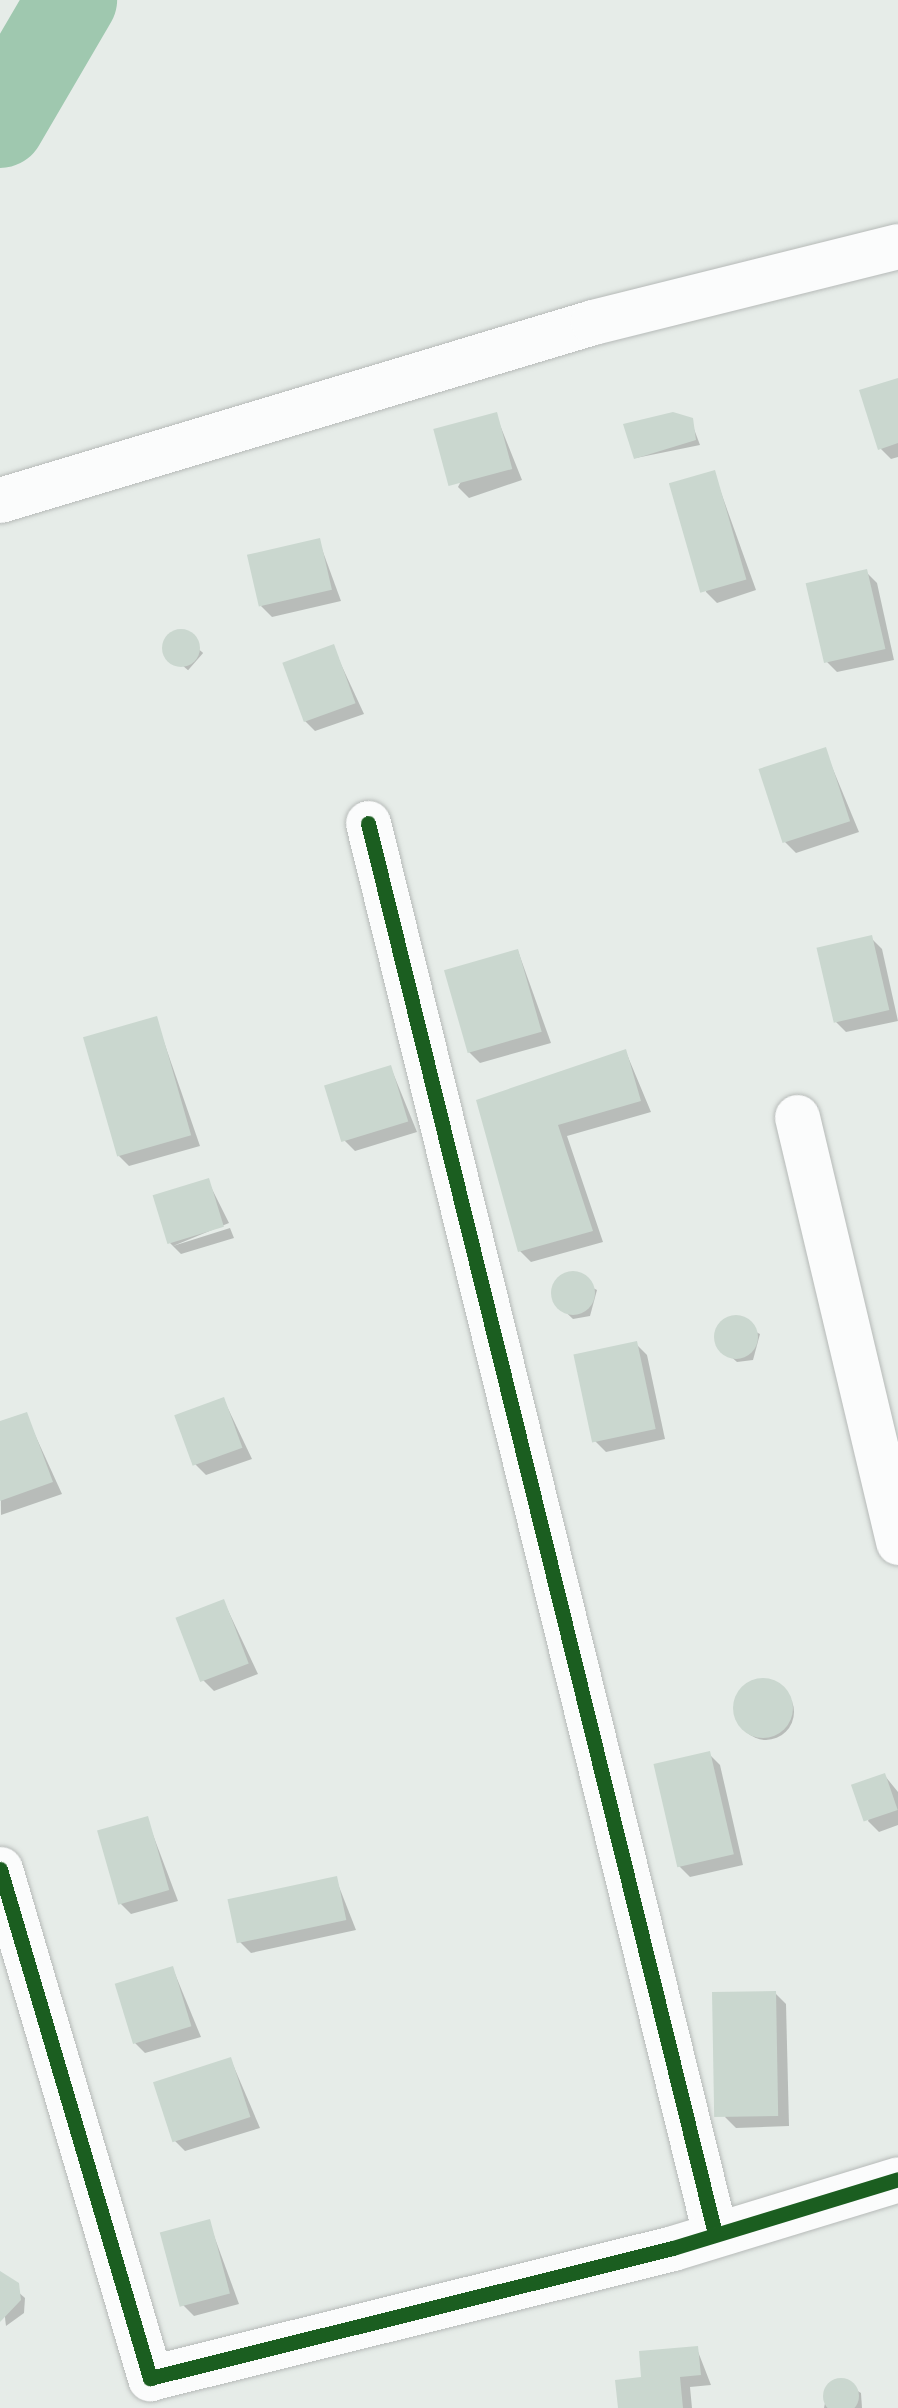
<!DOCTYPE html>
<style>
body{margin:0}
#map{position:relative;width:898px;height:2408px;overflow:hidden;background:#e6ece8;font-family:"Times New Roman",serif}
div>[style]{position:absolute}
.shadow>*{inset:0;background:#0003;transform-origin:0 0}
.round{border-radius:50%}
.river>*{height:90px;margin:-45px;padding:0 45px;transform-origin:45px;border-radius:45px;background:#9fc8af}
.building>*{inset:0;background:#cad7cf;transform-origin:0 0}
.roads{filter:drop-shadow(0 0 2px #b6bab8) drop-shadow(0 0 2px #b6bab8)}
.street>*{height:45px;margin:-22.5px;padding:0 22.5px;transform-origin:22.5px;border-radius:22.5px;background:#fbfcfc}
.cycleway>*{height:15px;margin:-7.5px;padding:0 7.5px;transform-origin:7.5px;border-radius:7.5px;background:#1b5e20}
span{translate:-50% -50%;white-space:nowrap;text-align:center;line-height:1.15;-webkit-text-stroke:8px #f0fdf5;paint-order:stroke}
</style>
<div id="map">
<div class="shadow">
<i style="clip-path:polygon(898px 380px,898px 457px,891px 459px,880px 448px)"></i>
<i style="clip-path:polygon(496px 415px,522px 480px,469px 498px,458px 487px)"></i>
<i style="clip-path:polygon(691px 421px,700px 445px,636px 458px)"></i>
<i style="clip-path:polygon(714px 473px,756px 590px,717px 603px,706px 592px)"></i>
<i style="clip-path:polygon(319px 541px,341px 601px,272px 617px,261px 606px)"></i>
<i style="clip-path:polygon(866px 572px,877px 583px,894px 660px,837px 672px,826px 661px)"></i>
<i style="left:179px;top:632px;width:32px;height:23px;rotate:41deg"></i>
<i style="clip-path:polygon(333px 647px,364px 714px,315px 731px,304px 720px)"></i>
<i style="clip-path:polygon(825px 750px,859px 832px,796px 853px,785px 842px)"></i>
<i style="clip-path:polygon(871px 938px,882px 949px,898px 1021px,846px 1032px,835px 1021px)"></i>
<i style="clip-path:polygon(518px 951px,551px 1043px,480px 1063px,469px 1052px)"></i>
<i style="clip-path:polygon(156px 1019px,200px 1146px,129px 1166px,118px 1155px)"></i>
<i style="clip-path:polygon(626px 1052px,651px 1112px,567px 1136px,603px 1242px,531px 1262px,520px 1251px,479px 1101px)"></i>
<i style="clip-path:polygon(391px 1068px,417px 1132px,355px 1151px,344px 1140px)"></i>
<i style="clip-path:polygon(208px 1181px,229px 1223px,173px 1246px,230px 1228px,234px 1238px,181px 1254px,170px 1243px)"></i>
<i style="clip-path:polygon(566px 1275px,597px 1290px,590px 1316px,573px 1319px,554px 1301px)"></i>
<i style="clip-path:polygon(729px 1319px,760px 1334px,753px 1360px,737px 1362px,718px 1345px)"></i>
<i style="clip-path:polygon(636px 1344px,647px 1355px,665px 1439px,606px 1452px,595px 1441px)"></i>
<i style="clip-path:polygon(224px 1400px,252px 1459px,206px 1475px,195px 1464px)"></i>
<i style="clip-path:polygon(26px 1415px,62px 1494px,1px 1515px,0 1424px)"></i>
<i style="clip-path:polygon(224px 1602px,258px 1674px,214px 1691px,203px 1680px)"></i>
<i class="round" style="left:738px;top:1684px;width:56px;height:56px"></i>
<i style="clip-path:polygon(709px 1754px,720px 1765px,743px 1865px,690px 1877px,679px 1866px)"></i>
<i style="clip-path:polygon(885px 1776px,898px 1792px,898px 1825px,879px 1832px,868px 1821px)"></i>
<i style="clip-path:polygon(147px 1819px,178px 1901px,131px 1914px,120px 1903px)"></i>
<i style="clip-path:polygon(336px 1879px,356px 1930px,251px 1953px,240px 1942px)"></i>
<i style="clip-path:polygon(173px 1969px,201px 2037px,145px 2053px,134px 2042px)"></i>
<i style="clip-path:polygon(775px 1993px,786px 2004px,789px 2126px,736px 2128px,725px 2117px)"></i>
<i style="clip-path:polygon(231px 2060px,260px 2128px,185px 2151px,174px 2140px)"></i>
<i style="clip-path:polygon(209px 2222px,239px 2304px,194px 2316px,183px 2305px)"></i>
<i style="clip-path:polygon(0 2276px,25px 2298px,24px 2313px,6px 2326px)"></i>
<i style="clip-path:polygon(697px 2349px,711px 2385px,690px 2387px,692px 2408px,620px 2408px,644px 2379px)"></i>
<i style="clip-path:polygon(841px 2381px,861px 2393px,862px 2408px,824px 2408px,828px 2388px)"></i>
</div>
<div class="river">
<i style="left:0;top:123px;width:143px;rotate:-59.7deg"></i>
</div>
<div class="building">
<i style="clip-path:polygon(898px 378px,898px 443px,878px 450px,859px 390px)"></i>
<i style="left:497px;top:412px;width:59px;height:66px;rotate:75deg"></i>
<i style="clip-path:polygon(673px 412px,693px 418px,696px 440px,634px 459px,623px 424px)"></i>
<i style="left:715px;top:470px;width:114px;height:48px;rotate:74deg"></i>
<i style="left:320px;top:538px;width:53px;height:75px;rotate:77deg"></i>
<i style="left:867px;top:569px;width:82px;height:63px;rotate:77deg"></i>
<i class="round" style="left:162px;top:629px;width:38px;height:38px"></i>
<i style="left:334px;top:644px;width:63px;height:55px;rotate:70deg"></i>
<i style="left:826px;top:747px;width:78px;height:71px;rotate:72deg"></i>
<i style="left:872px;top:935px;width:77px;height:57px;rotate:77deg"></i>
<i style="left:518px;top:949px;width:86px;height:77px;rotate:74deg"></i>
<i style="left:157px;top:1016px;width:124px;height:77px;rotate:74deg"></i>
<i style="clip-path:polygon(626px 1049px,641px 1101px,558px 1125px,593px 1231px,518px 1252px,476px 1100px)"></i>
<i style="left:391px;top:1065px;width:59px;height:70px;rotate:73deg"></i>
<i style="left:209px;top:1178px;width:51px;height:59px;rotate:73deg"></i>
<i class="round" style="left:551px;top:1271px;width:44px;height:44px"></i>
<i class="round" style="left:714px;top:1315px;width:44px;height:44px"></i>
<i style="left:637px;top:1341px;width:90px;height:65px;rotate:78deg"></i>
<i style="left:224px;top:1397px;width:54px;height:53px;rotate:70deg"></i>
<i style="clip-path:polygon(27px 1412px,53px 1482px,0 1501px,0 1421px)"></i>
<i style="left:224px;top:1599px;width:69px;height:52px;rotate:69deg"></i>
<i class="round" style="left:733px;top:1678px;width:60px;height:60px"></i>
<i style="left:710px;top:1751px;width:106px;height:58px;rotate:77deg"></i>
<i style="left:885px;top:1773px;width:39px;height:36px;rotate:71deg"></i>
<i style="left:148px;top:1816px;width:77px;height:53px;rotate:74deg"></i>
<i style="left:337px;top:1876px;width:45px;height:112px;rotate:78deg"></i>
<i style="left:173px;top:1966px;width:63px;height:61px;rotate:73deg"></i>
<i style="left:776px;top:1991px;width:125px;height:64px;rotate:89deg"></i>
<i style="left:231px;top:2057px;width:63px;height:82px;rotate:72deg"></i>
<i style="left:210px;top:2219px;width:77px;height:52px;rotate:75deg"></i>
<i style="clip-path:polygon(0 2271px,19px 2283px,21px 2300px,0 2322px)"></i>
<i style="clip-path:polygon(698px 2346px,701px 2375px,680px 2377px,683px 2408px,618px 2408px,615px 2380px,641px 2377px,639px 2351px)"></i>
<i class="round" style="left:823px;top:2378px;width:36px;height:36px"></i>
</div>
<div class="roads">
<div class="street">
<i style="left:0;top:500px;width:619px;rotate:-16.71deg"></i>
<i style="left:593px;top:322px;width:314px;rotate:-14deg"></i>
<i style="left:368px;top:823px;width:1453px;rotate:76.18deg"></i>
<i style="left:797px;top:1117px;width:437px;rotate:76.6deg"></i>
<i style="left:0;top:1869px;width:531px;rotate:73.58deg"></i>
<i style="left:150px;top:2378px;width:539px;rotate:-13.96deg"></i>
<i style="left:673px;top:2248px;width:235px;rotate:-17deg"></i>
</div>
</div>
<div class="cycleway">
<i style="left:368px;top:823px;width:1453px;rotate:76.18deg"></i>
<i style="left:0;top:1869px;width:531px;rotate:73.58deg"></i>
<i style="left:150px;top:2378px;width:539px;rotate:-13.96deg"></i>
<i style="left:673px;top:2248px;width:235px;rotate:-17deg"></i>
</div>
</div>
